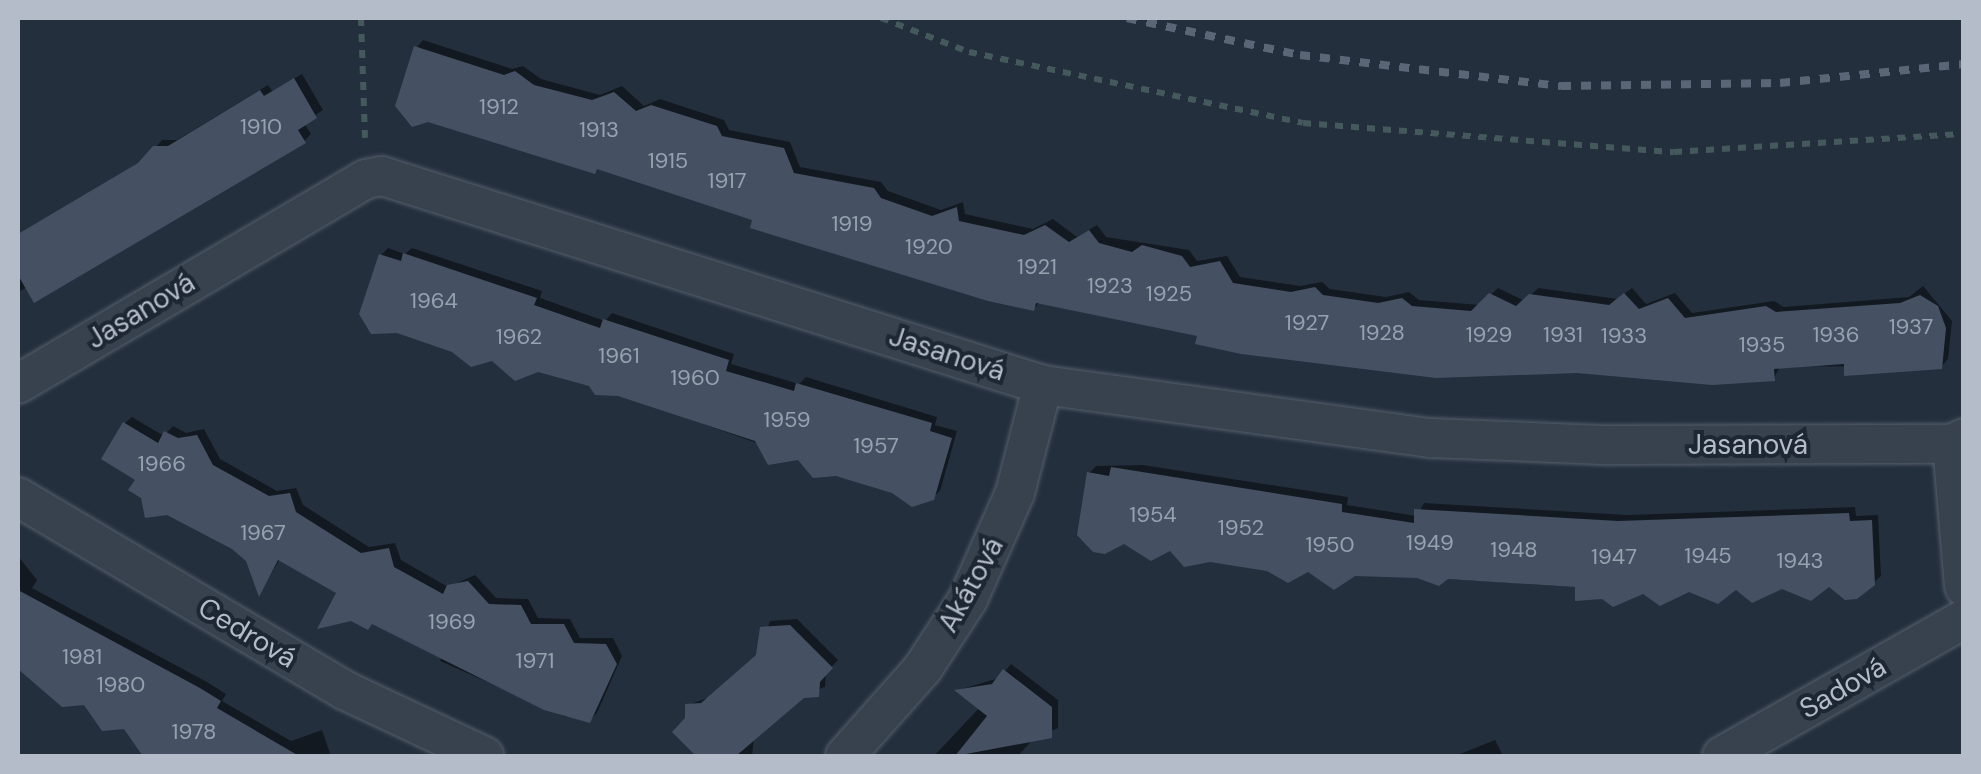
<!DOCTYPE html>
<meta charset="utf-8">
<style>
body{margin:0}
#map{position:relative;width:1981px;height:774px;overflow:hidden;background:#242f3e;font-family:"DM Sans",sans-serif}
div>[style]{position:absolute}
.shadow>*{inset:0;background:#0007}
.building>*{inset:0;background:#455162}
.path>*{height:6px;margin-top:-3px;transform-origin:0;background:repeating-linear-gradient(90deg,#44595c 0 8px,transparent 0 16px)}
.roads{filter:drop-shadow(0 0 2px #565f6c) drop-shadow(0 0 2px #565f6c)}
.minor>*{height:38px;margin:-19px;padding:0 19px;transform-origin:19px;border-radius:19px;background:#38414e}
.rail>*{height:8px;margin-top:-4px;transform-origin:0;background:repeating-linear-gradient(90deg,#5a6575 0 10px,transparent 0 20px)}
span{translate:-50% -50%;white-space:nowrap;text-align:center;line-height:1.15;-webkit-text-stroke:8px #1d2633;paint-order:stroke}
.number-label{font-size:22px;color:#98a1af}
.number-label span{-webkit-text-stroke-width:0}
.street-label{font-size:28px;color:#b4bcc9}
.frame{position:absolute;inset:0;border:20px solid #b4bcc9;pointer-events:none}
</style>
<div id="map">
<div class="shadow">
<i style="clip-path:polygon(423px 40px,512px 69px,523px 66px,541px 79px,600px 95px,622px 86px,644px 106px,660px 99px,724px 120px,729px 130px,790px 142px,800px 167px,881px 182px,888px 191px,941px 210px,963px 202px,965px 214px,1033px 229px,1053px 219px,1077px 237px,1097px 225px,1106px 237px,1189px 250px,1197px 261px,1227px 256px,1240px 277px,1300px 286px,1322px 282px,1330px 289px,1386px 297px,1409px 292px,1419px 300px,1480px 305px,1498px 288px,1525px 301px,1538px 288px,1618px 299px,1632px 288px,1646px 304px,1675px 293px,1692px 313px,1774px 301px,1784px 307px,1909px 297px,1923px 286px,1952px 321px,1948px 359px,1941px 367px,1780px 366px,1774px 378px,1200px 335px,1041px 301px,1034px 308px,756px 219px,417px 47px)"></i>
<i style="clip-path:polygon(302px 74px,323px 110px,304px 123px,311px 134px,304px 141px,18px 292px,18px 238px,146px 158px,162px 140px,177px 140px,268px 85px,272px 91px)"></i>
<i style="clip-path:polygon(388px 248px,405px 254px,412px 248px,542px 291px,540px 298px,605px 321px,612px 313px,734px 354px,731px 364px,799px 384px,806px 377px,937px 417px,935px 425px,957px 431px,940px 491px,932px 498px,893px 491px,590px 384px,381px 255px)"></i>
<i style="clip-path:polygon(132px 417px,164px 436px,173px 426px,186px 433px,204px 429px,220px 459px,277px 491px,296px 488px,303px 505px,369px 547px,395px 543px,401px 560px,448px 587px,475px 575px,496px 598px,528px 599px,538px 618px,570px 619px,580px 638px,613px 638px,622px 656px,597px 713px,590px 720px,572px 711px,566px 717px,440px 661px,444px 653px,280px 559px,260px 592px,248px 560px,139px 479px,125px 423px)"></i>
<i style="clip-path:polygon(1143px 465px,1348px 497px,1347px 505px,1417px 516px,1424px 503px,1627px 515px,1855px 507px,1856px 516px,1878px 515px,1881px 576px,1873px 583px,1643px 591px,1268px 568px,1089px 473px,1096px 466px)"></i>
<i style="clip-path:polygon(18px 556px,37px 580px,32px 588px,207px 682px,226px 694px,222px 701px,291px 741px,322px 730px,331px 756px,167px 756px,157px 751px,18px 657px)"></i>
<i style="clip-path:polygon(797px 619px,838px 660px,826px 673px,825px 687px,803px 695px,754px 737px,752px 756px,700px 756px,675px 732px,688px 719px,688px 705px,710px 697px,759px 655px,770px 621px)"></i>
<i style="clip-path:polygon(1011px 664px,1058px 700px,1058px 728px,1033px 739px,1018px 756px,934px 756px,980px 707px,958px 690px,999px 678px)"></i>
<i style="clip-path:polygon(1495px 740px,1503px 756px,1455px 756px)"></i>
</div>
<div class="building">
<i style="clip-path:polygon(414px 46px,504px 75px,515px 71px,534px 85px,592px 100px,614px 92px,636px 111px,651px 105px,717px 126px,722px 136px,784px 148px,794px 173px,874px 188px,881px 198px,932px 216px,957px 207px,959px 221px,1024px 235px,1045px 225px,1069px 242px,1089px 230px,1099px 243px,1132px 252px,1142px 245px,1182px 256px,1190px 267px,1220px 261px,1233px 283px,1291px 292px,1315px 287px,1323px 295px,1378px 303px,1402px 298px,1412px 306px,1471px 311px,1489px 293px,1516px 306px,1529px 294px,1609px 305px,1624px 293px,1639px 309px,1668px 298px,1685px 318px,1766px 306px,1776px 312px,1900px 303px,1920px 295px,1938px 306px,1946px 328px,1942px 369px,1844px 376px,1844px 364px,1774px 369px,1775px 381px,1712px 385px,1577px 373px,1436px 378px,1241px 354px,1195px 344px,1197px 336px,1036px 303px,1034px 311px,988px 301px,750px 228px,752px 220px,597px 169px,595px 174px,428px 122px,412px 127px,395px 106px)"></i>
<i style="clip-path:polygon(294px 78px,317px 118px,298px 130px,306px 143px,34px 303px,18px 275px,18px 234px,138px 163px,153px 146px,168px 146px,260px 90px,264px 96px)"></i>
<i style="clip-path:polygon(403px 253px,537px 298px,534px 305px,600px 328px,603px 319px,729px 360px,726px 371px,794px 391px,796px 383px,932px 423px,930px 431px,952px 438px,934px 500px,912px 507px,892px 493px,836px 476px,813px 478px,798px 460px,768px 465px,755px 441px,618px 396px,595px 395px,589px 386px,538px 372px,515px 381px,492px 361px,471px 367px,452px 352px,397px 333px,371px 334px,359px 314px,379px 254px,401px 261px)"></i>
<i style="clip-path:polygon(123px 422px,158px 443px,164px 431px,178px 438px,197px 435px,213px 465px,269px 496px,290px 493px,296px 512px,361px 553px,389px 548px,394px 567px,443px 594px,447px 585px,468px 581px,489px 604px,521px 605px,531px 624px,564px 624px,574px 643px,606px 644px,617px 664px,590px 723px,544px 710px,372px 624px,368px 630px,351px 621px,317px 629px,336px 593px,278px 560px,259px 597px,246px 561px,232px 549px,167px 515px,145px 518px,141px 498px,128px 490px,135px 480px,101px 459px)"></i>
<i style="clip-path:polygon(1111px 467px,1342px 504px,1342px 512px,1414px 523px,1414px 509px,1618px 521px,1849px 513px,1850px 521px,1872px 520px,1875px 585px,1857px 599px,1845px 600px,1829px 587px,1811px 601px,1782px 589px,1752px 603px,1736px 590px,1718px 604px,1689px 592px,1660px 606px,1643px 594px,1613px 607px,1602px 599px,1575px 601px,1575px 587px,1448px 579px,1439px 586px,1417px 578px,1355px 576px,1334px 590px,1308px 572px,1288px 583px,1267px 571px,1210px 562px,1184px 567px,1170px 551px,1151px 561px,1124px 544px,1105px 554px,1093px 552px,1077px 535px,1087px 472px,1109px 476px)"></i>
<i style="clip-path:polygon(18px 590px,200px 688px,221px 701px,217px 708px,299px 756px,142px 755px,124px 729px,102px 731px,84px 705px,62px 707px,18px 669px)"></i>
<i style="clip-path:polygon(790px 625px,833px 668px,820px 682px,819px 697px,804px 698px,736px 756px,696px 756px,672px 732px,685px 718px,685px 704px,701px 703px,756px 655px,760px 627px)"></i>
<i style="clip-path:polygon(1003px 669px,1052px 707px,1052px 738px,955px 756px,987px 716px,954px 690px,992px 684px)"></i>
</div>
<div class="path">
<i style="left:361px;top:18px;width:120px;rotate:88.1deg"></i>
<i style="left:881px;top:18px;width:94px;rotate:21.1deg"></i>
<i style="left:969px;top:52px;width:341px;rotate:12deg"></i>
<i style="left:1303px;top:123px;width:372px;rotate:4.5deg"></i>
<i style="left:1674px;top:152px;width:291px;rotate:-3.6deg"></i>
</div>
<div class="roads">
<div class="minor">
<i style="left:18px;top:384px;width:404px;rotate:-30.5deg"></i>
<i style="left:366px;top:179px;width:16px;rotate:-11deg"></i>
<i style="left:382px;top:176px;width:693px;rotate:17.55deg"></i>
<i style="left:1043px;top:385px;width:392px;rotate:7.8deg"></i>
<i style="left:1431px;top:438px;width:178px;rotate:2.3deg"></i>
<i style="left:1609px;top:445px;width:343px;rotate:-0.2deg"></i>
<i style="left:1952px;top:444px;width:13px;rotate:-27deg"></i>
<i style="left:1952px;top:444px;width:143px;rotate:85.2deg"></i>
<i style="left:18px;top:497px;width:379px;rotate:30.6deg"></i>
<i style="left:344px;top:690px;width:155px;rotate:25.2deg"></i>
<i style="left:845px;top:756px;width:118px;rotate:-48.4deg"></i>
<i style="left:923px;top:668px;width:82px;rotate:-56.9deg"></i>
<i style="left:968px;top:599px;width:116px;rotate:-66.1deg"></i>
<i style="left:1015px;top:493px;width:112px;rotate:-75.5deg"></i>
<i style="left:1722px;top:756px;width:278px;rotate:-29.5deg"></i>
</div>
</div>
<div class="rail">
<i style="left:1127px;top:18px;width:177px;rotate:12.1deg"></i>
<i style="left:1300px;top:55px;width:263px;rotate:6.8deg"></i>
<i style="left:1561px;top:86px;width:219px;rotate:-0.8deg"></i>
<i style="left:1780px;top:83px;width:185px;rotate:-5.9deg"></i>
</div>
<div class="number-label">
<span style="left:499px;top:107px">1912</span>
<span style="left:261px;top:127px">1910</span>
<span style="left:599px;top:130px">1913</span>
<span style="left:668px;top:161px">1915</span>
<span style="left:727px;top:181px">1917</span>
<span style="left:852px;top:224px">1919</span>
<span style="left:929px;top:247px">1920</span>
<span style="left:1037px;top:267px">1921</span>
<span style="left:1110px;top:286px">1923</span>
<span style="left:1169px;top:294px">1925</span>
<span style="left:434px;top:301px">1964</span>
<span style="left:1307px;top:323px">1927</span>
<span style="left:1911px;top:327px">1937</span>
<span style="left:1382px;top:333px">1928</span>
<span style="left:1489px;top:335px">1929</span>
<span style="left:1563px;top:335px">1931</span>
<span style="left:1836px;top:335px">1936</span>
<span style="left:1624px;top:336px">1933</span>
<span style="left:519px;top:337px">1962</span>
<span style="left:1762px;top:345px">1935</span>
<span style="left:619px;top:356px">1961</span>
<span style="left:695px;top:378px">1960</span>
<span style="left:787px;top:420px">1959</span>
<span style="left:876px;top:446px">1957</span>
<span style="left:162px;top:464px">1966</span>
<span style="left:1153px;top:515px">1954</span>
<span style="left:1241px;top:528px">1952</span>
<span style="left:263px;top:533px">1967</span>
<span style="left:1430px;top:543px">1949</span>
<span style="left:1330px;top:545px">1950</span>
<span style="left:1514px;top:550px">1948</span>
<span style="left:1708px;top:556px">1945</span>
<span style="left:1614px;top:557px">1947</span>
<span style="left:1800px;top:561px">1943</span>
<span style="left:452px;top:622px">1969</span>
<span style="left:82px;top:657px">1981</span>
<span style="left:535px;top:661px">1971</span>
<span style="left:121px;top:685px">1980</span>
<span style="left:194px;top:732px">1978</span>
</div>
<div class="street-label">
<span style="left:141px;top:311px;rotate:-31deg">Jasanová</span>
<span style="left:947px;top:354px;rotate:18deg">Jasanová</span>
<span style="left:1748px;top:445px">Jasanová</span>
<span style="left:971px;top:585px;rotate:-61deg">Akátová</span>
<span style="left:247px;top:633px;rotate:31deg">Cedrová</span>
<span style="left:1843px;top:688px;rotate:-30deg">Sadová</span>
</div>
<div class="frame"></div>
</div>
